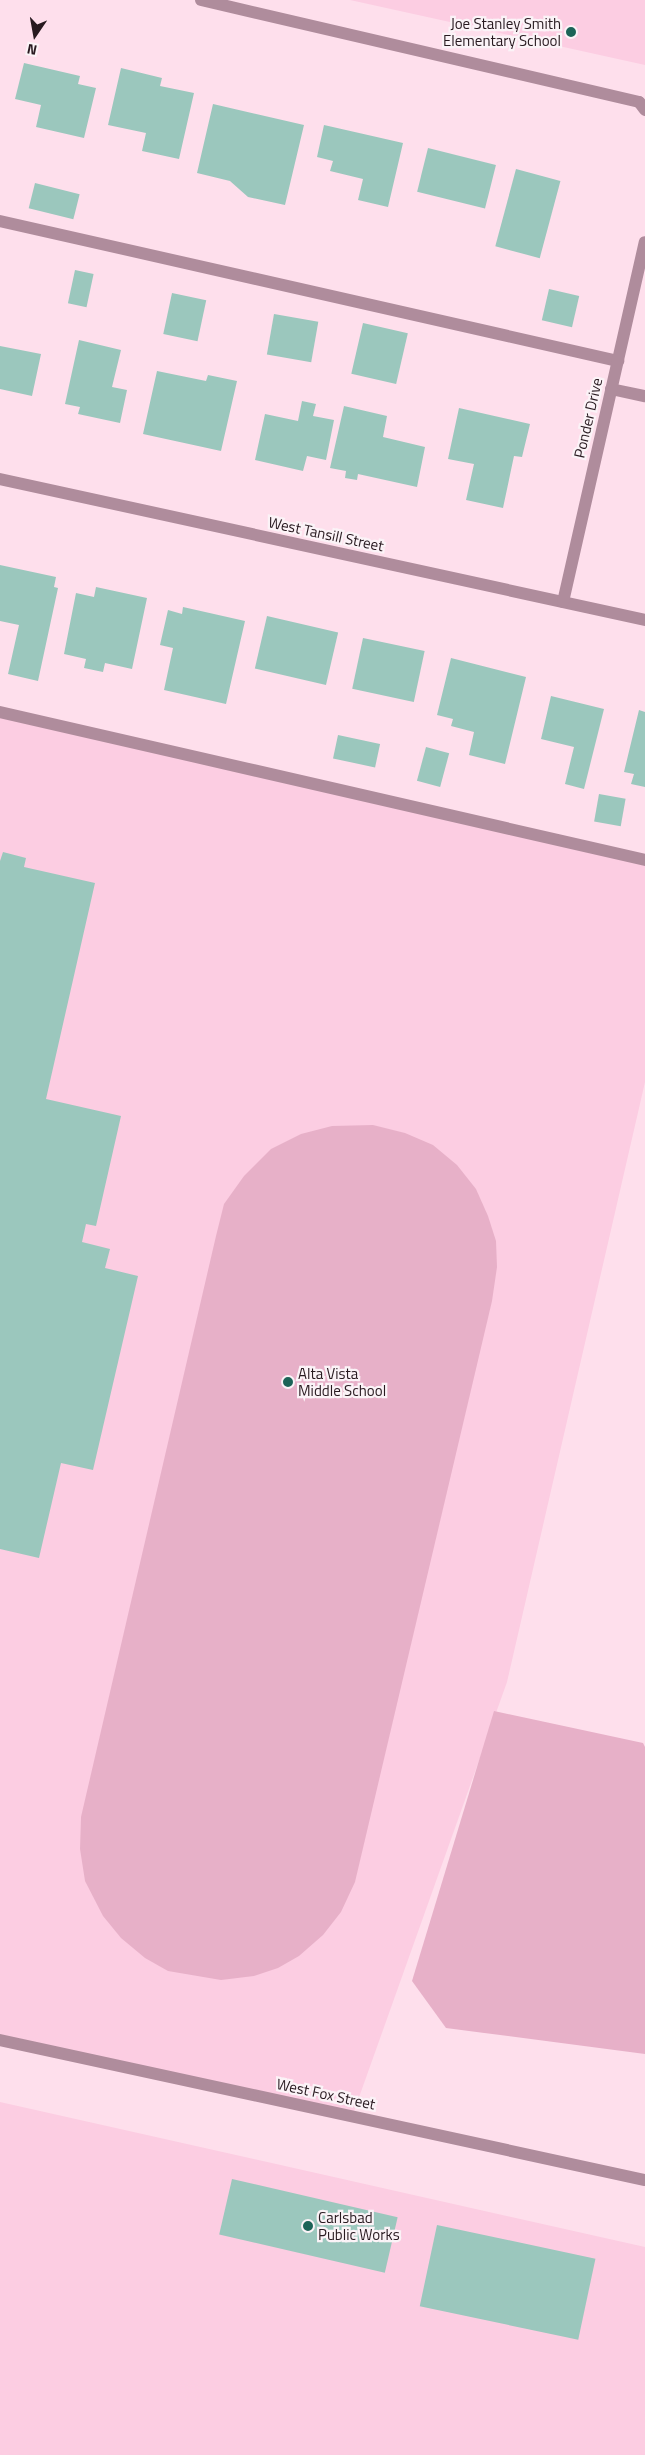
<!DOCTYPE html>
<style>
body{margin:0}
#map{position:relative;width:645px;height:2455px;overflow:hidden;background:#fedfec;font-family:"Titillium Web",sans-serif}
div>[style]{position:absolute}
.built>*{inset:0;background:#fccde2}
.green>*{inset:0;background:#e7b0c8}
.building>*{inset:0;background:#9bc7bd;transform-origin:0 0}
.lane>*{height:12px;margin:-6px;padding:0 6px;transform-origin:6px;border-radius:6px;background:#af8c9c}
.street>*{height:12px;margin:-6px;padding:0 6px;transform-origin:6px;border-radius:6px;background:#af8c9c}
.dots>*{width:14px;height:14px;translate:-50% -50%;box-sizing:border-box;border:2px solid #fbf3f7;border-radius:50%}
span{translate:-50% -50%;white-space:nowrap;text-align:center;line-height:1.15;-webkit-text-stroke:4.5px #fbf3f7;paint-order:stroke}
.poi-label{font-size:15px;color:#281a20}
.right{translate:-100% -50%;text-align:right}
.left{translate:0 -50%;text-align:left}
.street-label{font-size:15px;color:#281a20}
.north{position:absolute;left:10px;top:10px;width:50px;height:50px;-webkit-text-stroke:4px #fbf3f7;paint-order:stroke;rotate:192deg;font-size:14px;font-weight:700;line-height:20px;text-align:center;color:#281a20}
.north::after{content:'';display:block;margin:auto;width:18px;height:22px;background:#281a20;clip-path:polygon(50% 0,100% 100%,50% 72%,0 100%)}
</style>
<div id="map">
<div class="built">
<i style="clip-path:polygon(350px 0,645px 0,645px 65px)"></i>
<i style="clip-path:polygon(0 712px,645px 860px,645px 1082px,507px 1682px,352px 2117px,0 2040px)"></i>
<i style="clip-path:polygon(0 2102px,645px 2247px,645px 2455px,0 2455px)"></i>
</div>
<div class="green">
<i style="clip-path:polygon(373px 1125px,405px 1133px,433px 1145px,457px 1165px,476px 1189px,488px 1216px,496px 1241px,497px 1267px,492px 1301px,355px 1882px,341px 1912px,323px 1935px,299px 1956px,278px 1968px,254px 1976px,221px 1980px,168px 1971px,145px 1958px,121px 1938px,103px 1916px,85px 1881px,80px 1849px,81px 1817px,216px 1236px,224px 1204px,244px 1176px,271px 1149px,301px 1134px,332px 1126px)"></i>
<i style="clip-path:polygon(494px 1711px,643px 1743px,645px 1747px,645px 2054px,446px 2028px,412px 1981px)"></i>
</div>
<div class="building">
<i style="clip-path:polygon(24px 63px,80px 76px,78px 84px,96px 88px,84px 138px,36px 127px,41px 105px,15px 99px)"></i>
<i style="clip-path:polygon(121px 68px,162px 78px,160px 86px,194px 93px,179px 159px,142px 151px,146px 133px,108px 125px)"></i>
<i style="clip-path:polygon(213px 104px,304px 125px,285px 205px,248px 197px,230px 181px,197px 173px)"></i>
<i style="clip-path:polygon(324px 125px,403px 143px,388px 207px,358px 200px,363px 179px,330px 171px,333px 161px,317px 157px)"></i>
<i style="left:428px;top:148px;width:70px;height:45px;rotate:14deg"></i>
<i style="left:516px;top:169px;width:46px;height:80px;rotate:15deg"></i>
<i style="left:35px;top:183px;width:46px;height:26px;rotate:14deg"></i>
<i style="left:75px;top:270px;width:19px;height:34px;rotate:12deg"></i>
<i style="left:549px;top:289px;width:31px;height:32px;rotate:13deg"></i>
<i style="left:172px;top:293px;width:35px;height:42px;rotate:12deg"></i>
<i style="left:274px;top:314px;width:45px;height:41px;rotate:10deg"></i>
<i style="left:363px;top:323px;width:46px;height:52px;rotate:13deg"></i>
<i style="clip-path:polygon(79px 340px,121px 350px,112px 387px,127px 390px,120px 423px,78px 414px,80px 407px,65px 404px)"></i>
<i style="clip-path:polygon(0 346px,41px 354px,32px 396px,0 389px)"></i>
<i style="clip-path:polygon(157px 371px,206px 381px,208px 375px,237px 381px,221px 451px,143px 434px)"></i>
<i style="clip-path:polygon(302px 401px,316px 404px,313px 416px,334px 420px,326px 460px,307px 456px,303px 471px,255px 460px,265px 414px,298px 421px)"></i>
<i style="clip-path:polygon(344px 406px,387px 416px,383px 437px,425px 447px,417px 487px,358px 474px,357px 480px,345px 478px,346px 471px,330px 468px)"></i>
<i style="clip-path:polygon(459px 408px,530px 424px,522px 457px,514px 456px,503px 508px,466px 500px,474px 464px,448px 459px)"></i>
<i style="clip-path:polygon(0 565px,56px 577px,54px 587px,58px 588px,38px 681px,8px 674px,19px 625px,0 621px)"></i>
<i style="clip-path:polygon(96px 587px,147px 598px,132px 669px,105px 663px,103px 672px,84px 668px,86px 659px,64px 654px,76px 593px,94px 597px)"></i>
<i style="clip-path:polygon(183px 607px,245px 621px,226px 704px,164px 690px,173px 648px,160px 645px,168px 610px,182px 614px)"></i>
<i style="left:267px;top:616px;width:73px;height:54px;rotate:13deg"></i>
<i style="left:363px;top:638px;width:63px;height:52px;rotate:12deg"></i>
<i style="clip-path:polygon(451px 658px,526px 677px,505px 764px,469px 755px,474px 732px,451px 726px,453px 719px,437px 715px)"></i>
<i style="clip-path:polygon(551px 696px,604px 709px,584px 789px,565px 784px,574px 747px,541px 739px)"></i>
<i style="clip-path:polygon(639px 710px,645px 712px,645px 787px,631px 784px,634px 774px,624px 772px)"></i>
<i style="left:338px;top:735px;width:43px;height:24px;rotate:12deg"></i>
<i style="left:426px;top:747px;width:24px;height:35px;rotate:15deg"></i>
<i style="left:599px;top:794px;width:27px;height:28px;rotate:10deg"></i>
<i style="clip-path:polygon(3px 852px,26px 858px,24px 867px,95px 883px,46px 1099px,121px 1116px,96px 1226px,86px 1224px,82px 1242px,110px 1249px,105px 1268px,138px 1276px,93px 1470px,61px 1463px,39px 1558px,0 1549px,0 861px)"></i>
<i style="left:232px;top:2179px;width:170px;height:57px;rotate:13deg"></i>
<i style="left:437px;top:2225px;width:162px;height:83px;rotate:12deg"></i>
</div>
<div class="lane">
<i style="left:0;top:221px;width:634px;rotate:12.76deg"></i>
<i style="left:611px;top:389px;width:35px;rotate:12deg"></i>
<i style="left:0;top:712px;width:662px;rotate:12.92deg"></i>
</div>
<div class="street">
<i style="left:201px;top:0;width:450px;rotate:13.1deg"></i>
<i style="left:639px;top:102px;width:10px;rotate:53deg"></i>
<i style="left:0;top:479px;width:660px;rotate:12.33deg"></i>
<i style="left:563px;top:602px;width:369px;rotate:-77.2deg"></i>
<i style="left:0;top:2040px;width:660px;rotate:12.25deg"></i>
</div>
<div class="dots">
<i style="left:571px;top:32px;background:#1c6357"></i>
<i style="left:288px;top:1382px;background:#1c6357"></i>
<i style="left:308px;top:2226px;background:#1c6357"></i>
</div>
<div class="poi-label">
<span class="right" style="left:561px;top:32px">Joe Stanley Smith<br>Elementary School</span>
<span class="left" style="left:298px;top:1382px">Alta Vista<br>Middle School</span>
<span class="left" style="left:318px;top:2226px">Carlsbad<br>Public Works</span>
</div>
<div class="street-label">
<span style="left:588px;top:418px;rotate:-77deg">Ponder Drive</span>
<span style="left:326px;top:534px;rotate:12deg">West Tansill Street</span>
<span style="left:326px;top:2094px;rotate:12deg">West Fox Street</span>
</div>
<div class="north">N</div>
</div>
